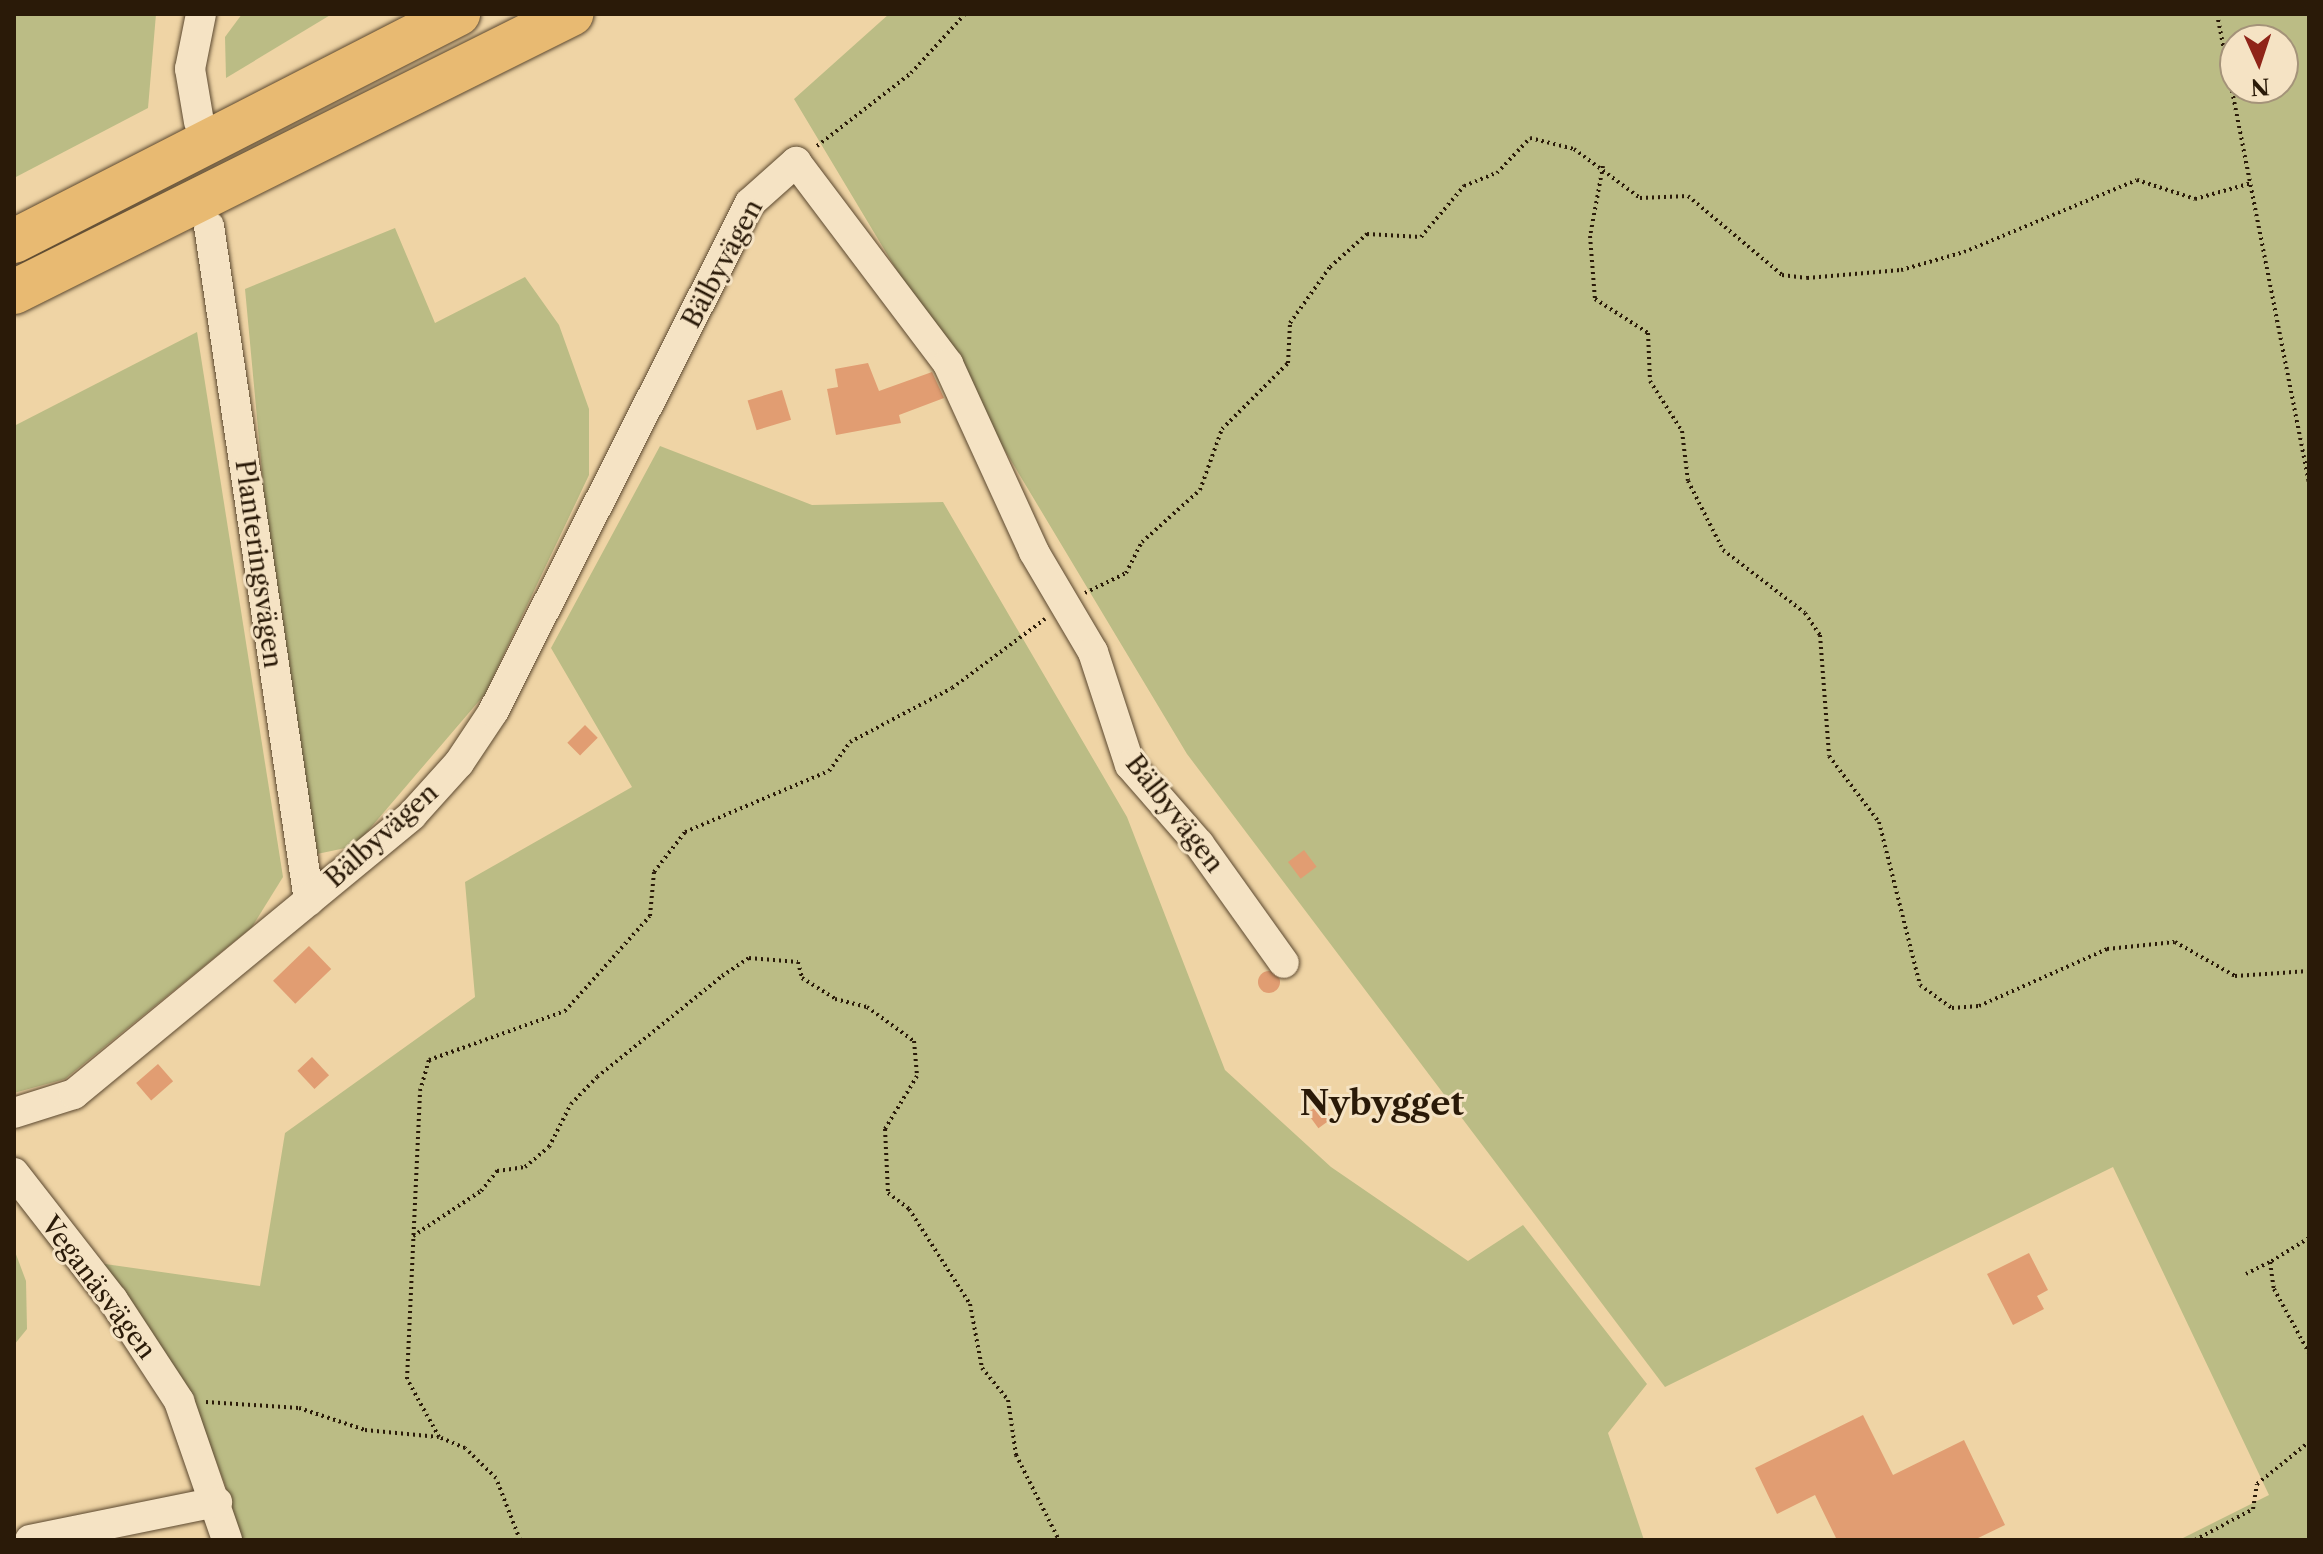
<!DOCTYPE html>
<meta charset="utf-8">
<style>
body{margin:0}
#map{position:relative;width:2323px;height:1554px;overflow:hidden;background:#efd4a5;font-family:"Libre Caslon Text",serif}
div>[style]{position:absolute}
.green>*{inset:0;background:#bbbc85}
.building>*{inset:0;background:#e19d72;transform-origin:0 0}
.round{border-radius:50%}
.path>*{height:4px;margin-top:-2px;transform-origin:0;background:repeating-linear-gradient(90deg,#2a1a08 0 2px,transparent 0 6px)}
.roads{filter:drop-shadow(0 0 2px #5b482f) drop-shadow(0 0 2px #5b482f)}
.minor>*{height:30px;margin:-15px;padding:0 15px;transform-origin:15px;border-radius:15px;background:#f5e3c4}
.highway>*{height:44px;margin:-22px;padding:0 22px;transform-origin:22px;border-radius:22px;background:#e8ba72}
span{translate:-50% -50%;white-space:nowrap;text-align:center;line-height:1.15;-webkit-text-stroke:6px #f5e3c4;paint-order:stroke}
.street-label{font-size:26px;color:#2a1a08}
.district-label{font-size:34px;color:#2a1a08;font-weight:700}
.frame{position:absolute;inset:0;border:16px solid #2a1a08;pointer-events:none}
.north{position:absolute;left:2219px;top:24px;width:80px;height:80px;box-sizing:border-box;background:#f5e3c4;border:2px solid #a49379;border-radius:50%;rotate:177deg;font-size:22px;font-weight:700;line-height:32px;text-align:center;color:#2a1a08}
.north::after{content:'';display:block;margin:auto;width:28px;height:36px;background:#8f2418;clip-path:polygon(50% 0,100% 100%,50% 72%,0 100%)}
</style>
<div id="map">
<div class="green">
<i style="clip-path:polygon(14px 14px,156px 14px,148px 108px,14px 178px)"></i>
<i style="clip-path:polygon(242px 14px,332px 14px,226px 78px,225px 37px)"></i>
<i style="clip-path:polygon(evenodd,889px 14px,2309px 14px,2309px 1540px,2179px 1540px,2269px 1495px,2113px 1167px,1665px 1387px,1187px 754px,794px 99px,889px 14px,2235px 40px,2283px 40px,2283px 88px,2235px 88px,2235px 40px)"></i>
<i style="clip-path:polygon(395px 228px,435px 323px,525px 277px,559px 325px,589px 409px,589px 475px,485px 694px,355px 846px,317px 854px,265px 504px,245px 289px)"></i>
<i style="clip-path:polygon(197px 332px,283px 877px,252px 927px,65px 1079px,14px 1093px,14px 426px)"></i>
<i style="clip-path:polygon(660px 446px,812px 505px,943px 502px,1127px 817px,1225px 1070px,1331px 1167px,1468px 1261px,1523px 1225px,1647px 1384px,1608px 1433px,1644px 1540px,236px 1540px,231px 1501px,197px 1410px,91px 1262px,260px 1286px,285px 1133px,475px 997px,465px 882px,632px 787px,551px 648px)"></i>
<i style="clip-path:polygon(14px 1249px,26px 1281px,27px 1329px,14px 1345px)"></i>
</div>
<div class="building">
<i style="clip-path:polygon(868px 363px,879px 391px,932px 372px,944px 398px,899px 415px,901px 423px,836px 435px,827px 389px,838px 387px,835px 369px)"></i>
<i style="left:782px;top:390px;width:31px;height:36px;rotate:73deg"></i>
<i style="left:585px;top:725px;width:18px;height:25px;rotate:45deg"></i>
<i style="left:1304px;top:850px;width:21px;height:20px;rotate:53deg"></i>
<i style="left:309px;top:946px;width:32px;height:50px;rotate:46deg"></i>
<i class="round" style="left:1258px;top:971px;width:22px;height:22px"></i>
<i style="left:312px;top:1057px;width:25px;height:20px;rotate:47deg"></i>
<i style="left:158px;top:1064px;width:23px;height:29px;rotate:49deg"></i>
<i style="left:1321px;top:1103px;width:19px;height:17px;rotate:54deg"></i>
<i style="clip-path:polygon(2029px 1253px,2048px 1290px,2037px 1296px,2044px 1309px,2013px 1325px,1987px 1274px)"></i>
<i style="clip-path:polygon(1863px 1415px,1893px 1475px,1964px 1440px,2005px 1525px,1974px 1540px,1837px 1540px,1815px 1495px,1777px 1514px,1755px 1468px)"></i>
</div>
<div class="path">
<i style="left:2217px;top:14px;width:478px;rotate:78.9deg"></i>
<i style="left:817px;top:146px;width:119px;rotate:-37.8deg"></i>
<i style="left:911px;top:73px;width:80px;rotate:-47.5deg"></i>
<i style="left:1603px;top:166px;width:71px;rotate:100.5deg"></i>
<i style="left:1590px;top:236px;width:63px;rotate:85.5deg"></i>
<i style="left:1595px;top:299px;width:63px;rotate:32.7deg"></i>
<i style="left:1648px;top:333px;width:48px;rotate:87.6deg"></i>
<i style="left:1650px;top:381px;width:59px;rotate:57.4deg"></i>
<i style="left:1682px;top:431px;width:50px;rotate:83.2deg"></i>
<i style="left:1688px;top:481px;width:77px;rotate:63.1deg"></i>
<i style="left:1723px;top:550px;width:103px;rotate:37.5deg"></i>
<i style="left:1805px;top:613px;width:27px;rotate:56deg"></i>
<i style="left:1820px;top:635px;width:121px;rotate:85.7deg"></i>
<i style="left:1829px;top:756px;width:83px;rotate:52.9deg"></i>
<i style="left:1879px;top:822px;width:168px;rotate:75.9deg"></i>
<i style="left:1920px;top:985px;width:39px;rotate:36deg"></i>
<i style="left:1952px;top:1008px;width:27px;rotate:-4deg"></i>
<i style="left:1979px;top:1006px;width:140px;rotate:-24deg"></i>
<i style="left:2107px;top:949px;width:68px;rotate:-5.9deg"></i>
<i style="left:2175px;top:942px;width:69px;rotate:29.5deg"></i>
<i style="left:2235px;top:976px;width:74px;rotate:-3.9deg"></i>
<i style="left:1085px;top:593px;width:46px;rotate:-26deg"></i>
<i style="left:1126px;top:573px;width:35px;rotate:-63deg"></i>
<i style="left:1142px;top:542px;width:78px;rotate:-41.9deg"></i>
<i style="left:1200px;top:490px;width:65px;rotate:-70.2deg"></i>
<i style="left:1222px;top:429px;width:93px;rotate:-45deg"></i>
<i style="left:1288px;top:363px;width:40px;rotate:-87.1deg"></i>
<i style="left:1290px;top:323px;width:69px;rotate:-54.5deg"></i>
<i style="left:1330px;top:267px;width:50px;rotate:-41.7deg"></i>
<i style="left:1367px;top:234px;width:54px;rotate:3.2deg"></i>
<i style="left:1421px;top:237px;width:67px;rotate:-49.9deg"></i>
<i style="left:1464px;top:186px;width:35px;rotate:-22deg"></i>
<i style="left:1497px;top:173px;width:48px;rotate:-46.7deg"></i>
<i style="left:1530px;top:138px;width:45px;rotate:14deg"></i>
<i style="left:1574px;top:149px;width:82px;rotate:36.6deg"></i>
<i style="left:1640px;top:198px;width:48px;rotate:-2.4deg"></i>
<i style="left:1688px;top:196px;width:123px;rotate:40deg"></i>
<i style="left:1782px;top:275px;width:25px;rotate:7deg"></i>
<i style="left:1807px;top:278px;width:94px;rotate:-4.9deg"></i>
<i style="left:1901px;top:270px;width:66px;rotate:-15.9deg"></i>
<i style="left:1964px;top:252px;width:187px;rotate:-22.6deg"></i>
<i style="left:2137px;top:180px;width:61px;rotate:18.1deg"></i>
<i style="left:2195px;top:199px;width:59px;rotate:-15.7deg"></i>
<i style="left:413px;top:1236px;width:82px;rotate:-33.5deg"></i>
<i style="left:481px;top:1191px;width:26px;rotate:-51deg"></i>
<i style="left:497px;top:1171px;width:28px;rotate:-8deg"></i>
<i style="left:525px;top:1167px;width:31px;rotate:-40deg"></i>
<i style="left:549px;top:1147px;width:48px;rotate:-62.9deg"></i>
<i style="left:571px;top:1104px;width:37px;rotate:-46deg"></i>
<i style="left:597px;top:1077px;width:161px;rotate:-38.9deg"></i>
<i style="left:722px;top:976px;width:32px;rotate:-34deg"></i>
<i style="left:749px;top:958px;width:49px;rotate:4.7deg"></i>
<i style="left:798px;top:962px;width:16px;rotate:76deg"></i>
<i style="left:802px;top:978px;width:39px;rotate:32deg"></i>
<i style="left:835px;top:999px;width:33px;rotate:14deg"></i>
<i style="left:867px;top:1007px;width:58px;rotate:35.9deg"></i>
<i style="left:914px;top:1041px;width:35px;rotate:85deg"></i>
<i style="left:917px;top:1076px;width:62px;rotate:121.1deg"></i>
<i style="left:885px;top:1129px;width:64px;rotate:87.3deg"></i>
<i style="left:888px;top:1193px;width:26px;rotate:37deg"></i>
<i style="left:909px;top:1209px;width:113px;rotate:57.3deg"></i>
<i style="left:970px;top:1304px;width:65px;rotate:79.4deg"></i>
<i style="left:982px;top:1368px;width:41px;rotate:50.9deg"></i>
<i style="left:1008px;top:1400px;width:56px;rotate:81.7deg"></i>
<i style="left:1016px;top:1455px;width:95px;rotate:63.2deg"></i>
<i style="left:2309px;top:1238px;width:46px;rotate:148.4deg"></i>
<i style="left:2270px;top:1262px;width:27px;rotate:82deg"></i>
<i style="left:2274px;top:1289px;width:73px;rotate:61.3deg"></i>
<i style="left:2246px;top:1274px;width:27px;rotate:-27deg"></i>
<i style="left:206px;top:1402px;width:93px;rotate:3.7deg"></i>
<i style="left:299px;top:1408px;width:70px;rotate:18.4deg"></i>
<i style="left:365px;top:1430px;width:74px;rotate:5.4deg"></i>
<i style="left:520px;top:1540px;width:66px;rotate:-111.2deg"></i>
<i style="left:496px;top:1478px;width:43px;rotate:-135.9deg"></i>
<i style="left:465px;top:1448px;width:28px;rotate:-157deg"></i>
<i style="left:439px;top:1437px;width:66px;rotate:-118.9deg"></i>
<i style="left:407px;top:1379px;width:288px;rotate:-87.4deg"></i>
<i style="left:420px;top:1091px;width:32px;rotate:-74deg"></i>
<i style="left:429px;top:1060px;width:145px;rotate:-19.8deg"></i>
<i style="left:565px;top:1011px;width:127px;rotate:-48.2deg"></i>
<i style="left:650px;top:916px;width:44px;rotate:-84.8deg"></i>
<i style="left:654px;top:872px;width:51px;rotate:-52.2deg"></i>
<i style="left:685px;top:832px;width:156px;rotate:-23deg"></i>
<i style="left:829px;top:771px;width:36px;rotate:-54deg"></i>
<i style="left:850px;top:742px;width:115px;rotate:-27.9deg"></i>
<i style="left:952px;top:688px;width:116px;rotate:-36.6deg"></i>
<i style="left:2195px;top:1540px;width:66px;rotate:-28.1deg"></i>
<i style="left:2253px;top:1509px;width:25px;rotate:-81deg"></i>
<i style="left:2257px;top:1484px;width:67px;rotate:-38.9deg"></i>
</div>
<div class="roads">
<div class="minor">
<i style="left:199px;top:122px;width:54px;rotate:-99.6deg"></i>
<i style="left:190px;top:69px;width:56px;rotate:-78.7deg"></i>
<i style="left:209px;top:226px;width:682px;rotate:81.57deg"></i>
<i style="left:14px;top:1113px;width:63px;rotate:-17.6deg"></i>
<i style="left:74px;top:1094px;width:438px;rotate:-39.5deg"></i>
<i style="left:412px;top:815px;width:70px;rotate:-47.9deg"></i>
<i style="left:459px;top:763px;width:61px;rotate:-56.3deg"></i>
<i style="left:493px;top:712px;width:570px;rotate:-63.21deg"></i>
<i style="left:750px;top:203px;width:62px;rotate:-41.7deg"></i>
<i style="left:796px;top:162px;width:253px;rotate:53deg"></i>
<i style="left:948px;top:364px;width:207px;rotate:65.4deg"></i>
<i style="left:1034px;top:552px;width:116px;rotate:59.5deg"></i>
<i style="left:1093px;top:652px;width:119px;rotate:71.9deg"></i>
<i style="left:1130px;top:765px;width:105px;rotate:48.9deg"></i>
<i style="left:1199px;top:844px;width:146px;rotate:54.5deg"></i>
<i style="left:14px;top:1173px;width:161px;rotate:52.1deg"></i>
<i style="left:113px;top:1300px;width:121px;rotate:56.8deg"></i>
<i style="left:179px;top:1401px;width:147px;rotate:70.9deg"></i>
<i style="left:30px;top:1540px;width:191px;rotate:-11.5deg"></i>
</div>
<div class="highway">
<i style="left:14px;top:241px;width:499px;rotate:-27.1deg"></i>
<i style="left:14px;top:292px;width:623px;rotate:-26.52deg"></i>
</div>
</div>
<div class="street-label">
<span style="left:723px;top:264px;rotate:-62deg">Bälbyvägen</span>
<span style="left:258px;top:564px;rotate:82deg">Planteringsvägen</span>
<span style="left:1174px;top:814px;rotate:52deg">Bälbyvägen</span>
<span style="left:382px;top:836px;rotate:-42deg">Bälbyvägen</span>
<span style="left:98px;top:1288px;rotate:53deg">Veganäsvägen</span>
</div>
<div class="district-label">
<span style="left:1382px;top:1104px">Nybygget</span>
</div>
<div class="frame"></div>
<div class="north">N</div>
</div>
